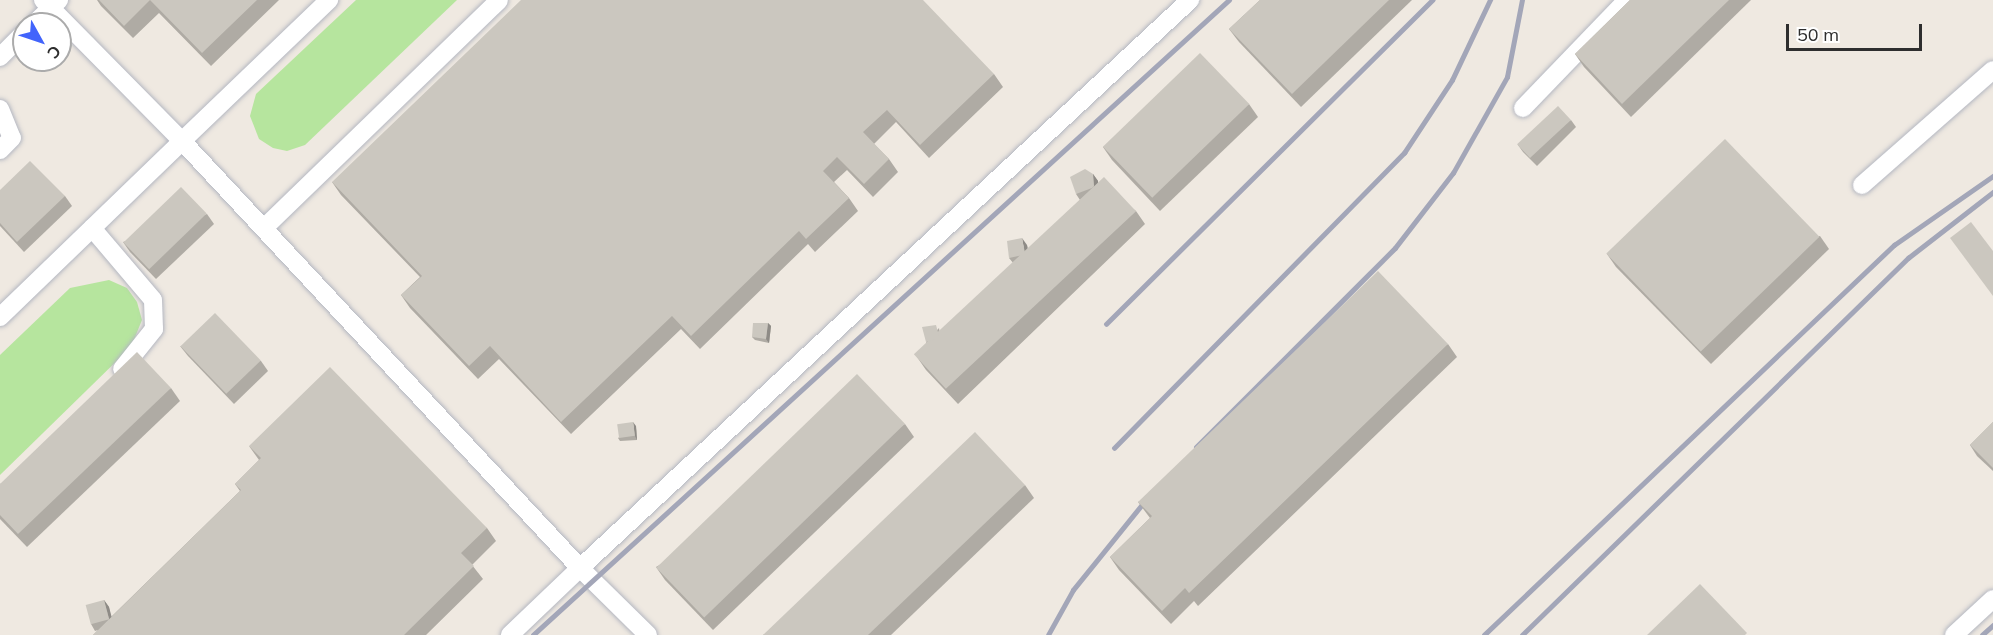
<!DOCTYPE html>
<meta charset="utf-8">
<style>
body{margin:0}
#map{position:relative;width:1993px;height:635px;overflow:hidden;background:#efe9e1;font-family:Mulish,sans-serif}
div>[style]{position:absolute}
.green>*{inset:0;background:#b6e59e}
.roads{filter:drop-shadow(0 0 2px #b4b7c1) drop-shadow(0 0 2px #b4b7c1)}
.minor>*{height:18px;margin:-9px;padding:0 9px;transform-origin:9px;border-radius:9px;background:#fff}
.rail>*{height:4.5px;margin:-2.25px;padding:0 2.25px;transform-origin:2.25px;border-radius:2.25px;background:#a3a6b8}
.wall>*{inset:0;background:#afaba4}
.shaded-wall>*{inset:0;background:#8e8b86}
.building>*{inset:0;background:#cbc7bf;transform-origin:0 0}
span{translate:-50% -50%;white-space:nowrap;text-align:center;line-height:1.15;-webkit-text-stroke:4.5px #fff;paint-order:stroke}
.north{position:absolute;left:12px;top:12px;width:60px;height:60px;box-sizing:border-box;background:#fff;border:2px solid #ababab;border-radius:50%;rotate:130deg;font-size:16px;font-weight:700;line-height:24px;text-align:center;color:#2e2e2e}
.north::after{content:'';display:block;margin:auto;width:21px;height:27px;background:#4264fb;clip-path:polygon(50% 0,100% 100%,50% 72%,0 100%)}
.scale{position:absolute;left:1786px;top:24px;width:136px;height:27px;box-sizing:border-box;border:3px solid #2e2e2e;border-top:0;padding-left:8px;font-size:18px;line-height:21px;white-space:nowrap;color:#2e2e2e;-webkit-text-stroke:4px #fff;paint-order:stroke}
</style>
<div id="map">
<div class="green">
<i style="clip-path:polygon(356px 0,457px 0,305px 145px,287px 151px,273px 148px,259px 139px,250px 116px,256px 94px)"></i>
<i style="clip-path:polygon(109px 280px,127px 288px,137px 302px,142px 320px,131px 347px,0 475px,0 355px,70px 288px)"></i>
</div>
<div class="roads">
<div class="minor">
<i style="left:43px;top:0;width:198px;rotate:45.4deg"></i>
<i style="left:182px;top:141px;width:204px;rotate:-43.8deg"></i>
<i style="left:34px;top:24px;width:35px;rotate:-44deg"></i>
<i style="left:0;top:57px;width:34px;rotate:-45deg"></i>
<i style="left:1523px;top:108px;width:150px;rotate:-46.1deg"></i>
<i style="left:0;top:109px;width:31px;rotate:68deg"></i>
<i style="left:12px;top:138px;width:17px;rotate:135deg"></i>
<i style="left:1862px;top:185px;width:174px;rotate:-41.3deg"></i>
<i style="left:92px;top:228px;width:94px;rotate:49.7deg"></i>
<i style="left:153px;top:300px;width:29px;rotate:88deg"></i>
<i style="left:154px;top:329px;width:51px;rotate:128.7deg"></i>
<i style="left:264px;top:228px;width:327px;rotate:-44.1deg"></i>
<i style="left:0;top:317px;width:253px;rotate:-44deg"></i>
<i style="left:182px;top:141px;width:584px;rotate:47.01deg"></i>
<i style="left:580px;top:568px;width:97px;rotate:136.3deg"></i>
<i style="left:648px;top:635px;width:95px;rotate:-135.4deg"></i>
<i style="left:580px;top:568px;width:834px;rotate:-42.96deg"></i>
<i style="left:1954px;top:635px;width:53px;rotate:-42.7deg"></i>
</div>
</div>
<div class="rail">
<i style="left:1106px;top:324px;width:460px;rotate:-44.8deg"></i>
<i style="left:1196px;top:447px;width:281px;rotate:-45deg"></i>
<i style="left:1395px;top:248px;width:95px;rotate:-52.3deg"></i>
<i style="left:1453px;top:173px;width:110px;rotate:-60.6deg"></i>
<i style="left:1507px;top:77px;width:78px;rotate:-79deg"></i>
<i style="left:1114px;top:448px;width:414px;rotate:-45.5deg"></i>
<i style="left:1404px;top:153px;width:87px;rotate:-56.7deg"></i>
<i style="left:1452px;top:80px;width:89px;rotate:-64.6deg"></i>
<i style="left:533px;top:635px;width:942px;rotate:-42.38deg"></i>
<i style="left:1048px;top:635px;width:51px;rotate:-60.9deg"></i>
<i style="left:1073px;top:590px;width:126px;rotate:-51.1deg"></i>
<i style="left:1484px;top:635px;width:566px;rotate:-43.57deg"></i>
<i style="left:1894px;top:245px;width:121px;rotate:-34.9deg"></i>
<i style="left:1522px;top:635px;width:540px;rotate:-44.32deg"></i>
<i style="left:1908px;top:258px;width:108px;rotate:-37.8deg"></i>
<i style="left:1982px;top:635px;width:15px;rotate:-42deg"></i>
</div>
<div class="wall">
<i style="clip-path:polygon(97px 0,279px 0,211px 66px,159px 13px,133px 38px,101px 6px)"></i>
<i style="clip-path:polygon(1260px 0,1412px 0,1301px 107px,1239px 42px,1229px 29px)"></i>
<i style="clip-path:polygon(1630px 0,1751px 0,1631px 117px,1584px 67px,1575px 54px)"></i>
<i style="clip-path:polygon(994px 74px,1003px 87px,929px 158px,896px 122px,874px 144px,889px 159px,898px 172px,873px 197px,847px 170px,834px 182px,849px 198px,858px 211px,815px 252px,808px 244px,700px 349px,681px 329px,571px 434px,499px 359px,478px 379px,410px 308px,401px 295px,420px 277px,341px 195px,332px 182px)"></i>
<i style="clip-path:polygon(1249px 104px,1258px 117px,1160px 211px,1112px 160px,1103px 147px)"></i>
<i style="clip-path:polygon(1571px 120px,1576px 127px,1537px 166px,1523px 152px,1518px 145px)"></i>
<i style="clip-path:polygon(1093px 174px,1098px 181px,1098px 183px,1136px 211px,1145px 224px,958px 404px,926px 370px,917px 357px,928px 346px,926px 342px,939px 328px,940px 334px,1014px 264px,1009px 258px,1027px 245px,1028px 250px,1080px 200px,1076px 194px)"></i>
<i style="clip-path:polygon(0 190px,65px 196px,72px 206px,24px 252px,0 226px)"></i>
<i style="clip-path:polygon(207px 214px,214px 224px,156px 279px,130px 252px,123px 242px)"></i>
<i style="clip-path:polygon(1820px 236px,1829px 249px,1711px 364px,1616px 267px,1607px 254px)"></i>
<i style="clip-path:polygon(768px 323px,771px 326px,769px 343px,755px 340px,752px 337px)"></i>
<i style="clip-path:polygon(1448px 344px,1457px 357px,1198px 606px,1194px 601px,1171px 624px,1119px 570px,1110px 557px,1150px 518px,1138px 502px)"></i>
<i style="clip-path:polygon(180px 346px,261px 361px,268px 371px,234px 404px,188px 356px)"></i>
<i style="clip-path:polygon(171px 388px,180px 401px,27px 547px,0 519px,0 484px)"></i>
<i style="clip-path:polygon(1993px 422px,1993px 471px,1977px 456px,1970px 445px)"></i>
<i style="clip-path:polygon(905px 424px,914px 437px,713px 630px,665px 580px,656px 567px)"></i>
<i style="clip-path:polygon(636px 426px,637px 440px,620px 441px,618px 438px)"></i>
<i style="clip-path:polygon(249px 446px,487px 528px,496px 541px,472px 565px,483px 579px,426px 635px,93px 635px,98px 630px,95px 631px,91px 624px,104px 600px,109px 607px,111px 617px,240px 491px,235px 484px,259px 460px)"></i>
<i style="clip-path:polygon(1025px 485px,1034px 498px,891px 635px,763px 635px)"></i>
</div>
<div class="shaded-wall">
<i style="clip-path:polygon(1093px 174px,1098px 181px,1099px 195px,1094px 188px)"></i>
<i style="clip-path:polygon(1022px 238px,1027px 245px,1030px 262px,1025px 255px)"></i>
<i style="clip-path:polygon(768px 323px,771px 326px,769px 343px,766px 339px)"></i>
<i style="clip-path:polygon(633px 422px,636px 426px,637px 440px,635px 436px)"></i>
<i style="clip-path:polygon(104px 600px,109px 607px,114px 626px,109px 619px)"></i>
</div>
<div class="building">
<i style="clip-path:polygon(99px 0,257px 0,202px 53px,150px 0,124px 26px)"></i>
<i style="clip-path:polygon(521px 0,923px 0,994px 74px,920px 145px,887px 110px,863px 132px,889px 159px,864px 184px,837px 157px,823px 171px,849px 198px,806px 239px,799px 231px,691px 336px,672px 316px,561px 422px,490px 346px,469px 366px,401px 295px,422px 276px,332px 182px)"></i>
<i style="clip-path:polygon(1260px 0,1389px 0,1292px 94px,1229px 29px)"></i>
<i style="clip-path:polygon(1630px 0,1729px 0,1622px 104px,1575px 54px)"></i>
<i style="left:1200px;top:53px;width:71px;height:135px;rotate:46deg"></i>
<i style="left:1558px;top:106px;width:19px;height:56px;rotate:47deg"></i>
<i style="left:1725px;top:139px;width:136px;height:165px;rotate:46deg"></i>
<i style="clip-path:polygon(30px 161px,65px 196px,17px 242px,0 223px,0 190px)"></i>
<i style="clip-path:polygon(1085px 169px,1093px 174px,1094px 186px,1092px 188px,1076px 194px,1070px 177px)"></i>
<i style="left:1104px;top:177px;width:47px;height:260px;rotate:47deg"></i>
<i style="left:181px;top:187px;width:37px;height:80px;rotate:46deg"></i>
<i style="clip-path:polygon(1971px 222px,1993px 251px,1993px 296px,1950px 238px)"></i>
<i style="clip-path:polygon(1022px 238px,1025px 253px,1023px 255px,1009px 258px,1007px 241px)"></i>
<i style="clip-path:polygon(1378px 271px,1448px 344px,1189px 593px,1185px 588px,1162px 611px,1110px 557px,1152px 516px,1138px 502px)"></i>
<i style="left:215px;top:313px;width:66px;height:48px;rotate:46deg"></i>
<i style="clip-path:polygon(753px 323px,768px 323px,766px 339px,752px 337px)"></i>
<i style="clip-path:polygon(936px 325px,939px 336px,936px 339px,926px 342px,922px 327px)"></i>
<i style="clip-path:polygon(137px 352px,171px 388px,18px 534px,0 515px,0 484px)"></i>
<i style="clip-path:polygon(330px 367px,487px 528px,461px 553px,474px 566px,404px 635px,93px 635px,241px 490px,235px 484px,261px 458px,249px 446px)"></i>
<i style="left:857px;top:374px;width:69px;height:279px;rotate:46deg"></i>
<i style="left:633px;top:422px;width:14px;height:16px;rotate:82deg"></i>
<i style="clip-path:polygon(1993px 422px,1993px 468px,1970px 445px)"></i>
<i style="clip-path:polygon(975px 432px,1025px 485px,868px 635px,763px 635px)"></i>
<i style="clip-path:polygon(1700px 584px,1747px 633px,1745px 635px,1647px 635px)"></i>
<i style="left:104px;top:600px;width:20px;height:19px;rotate:75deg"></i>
</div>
<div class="north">С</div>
<div class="scale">50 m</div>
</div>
